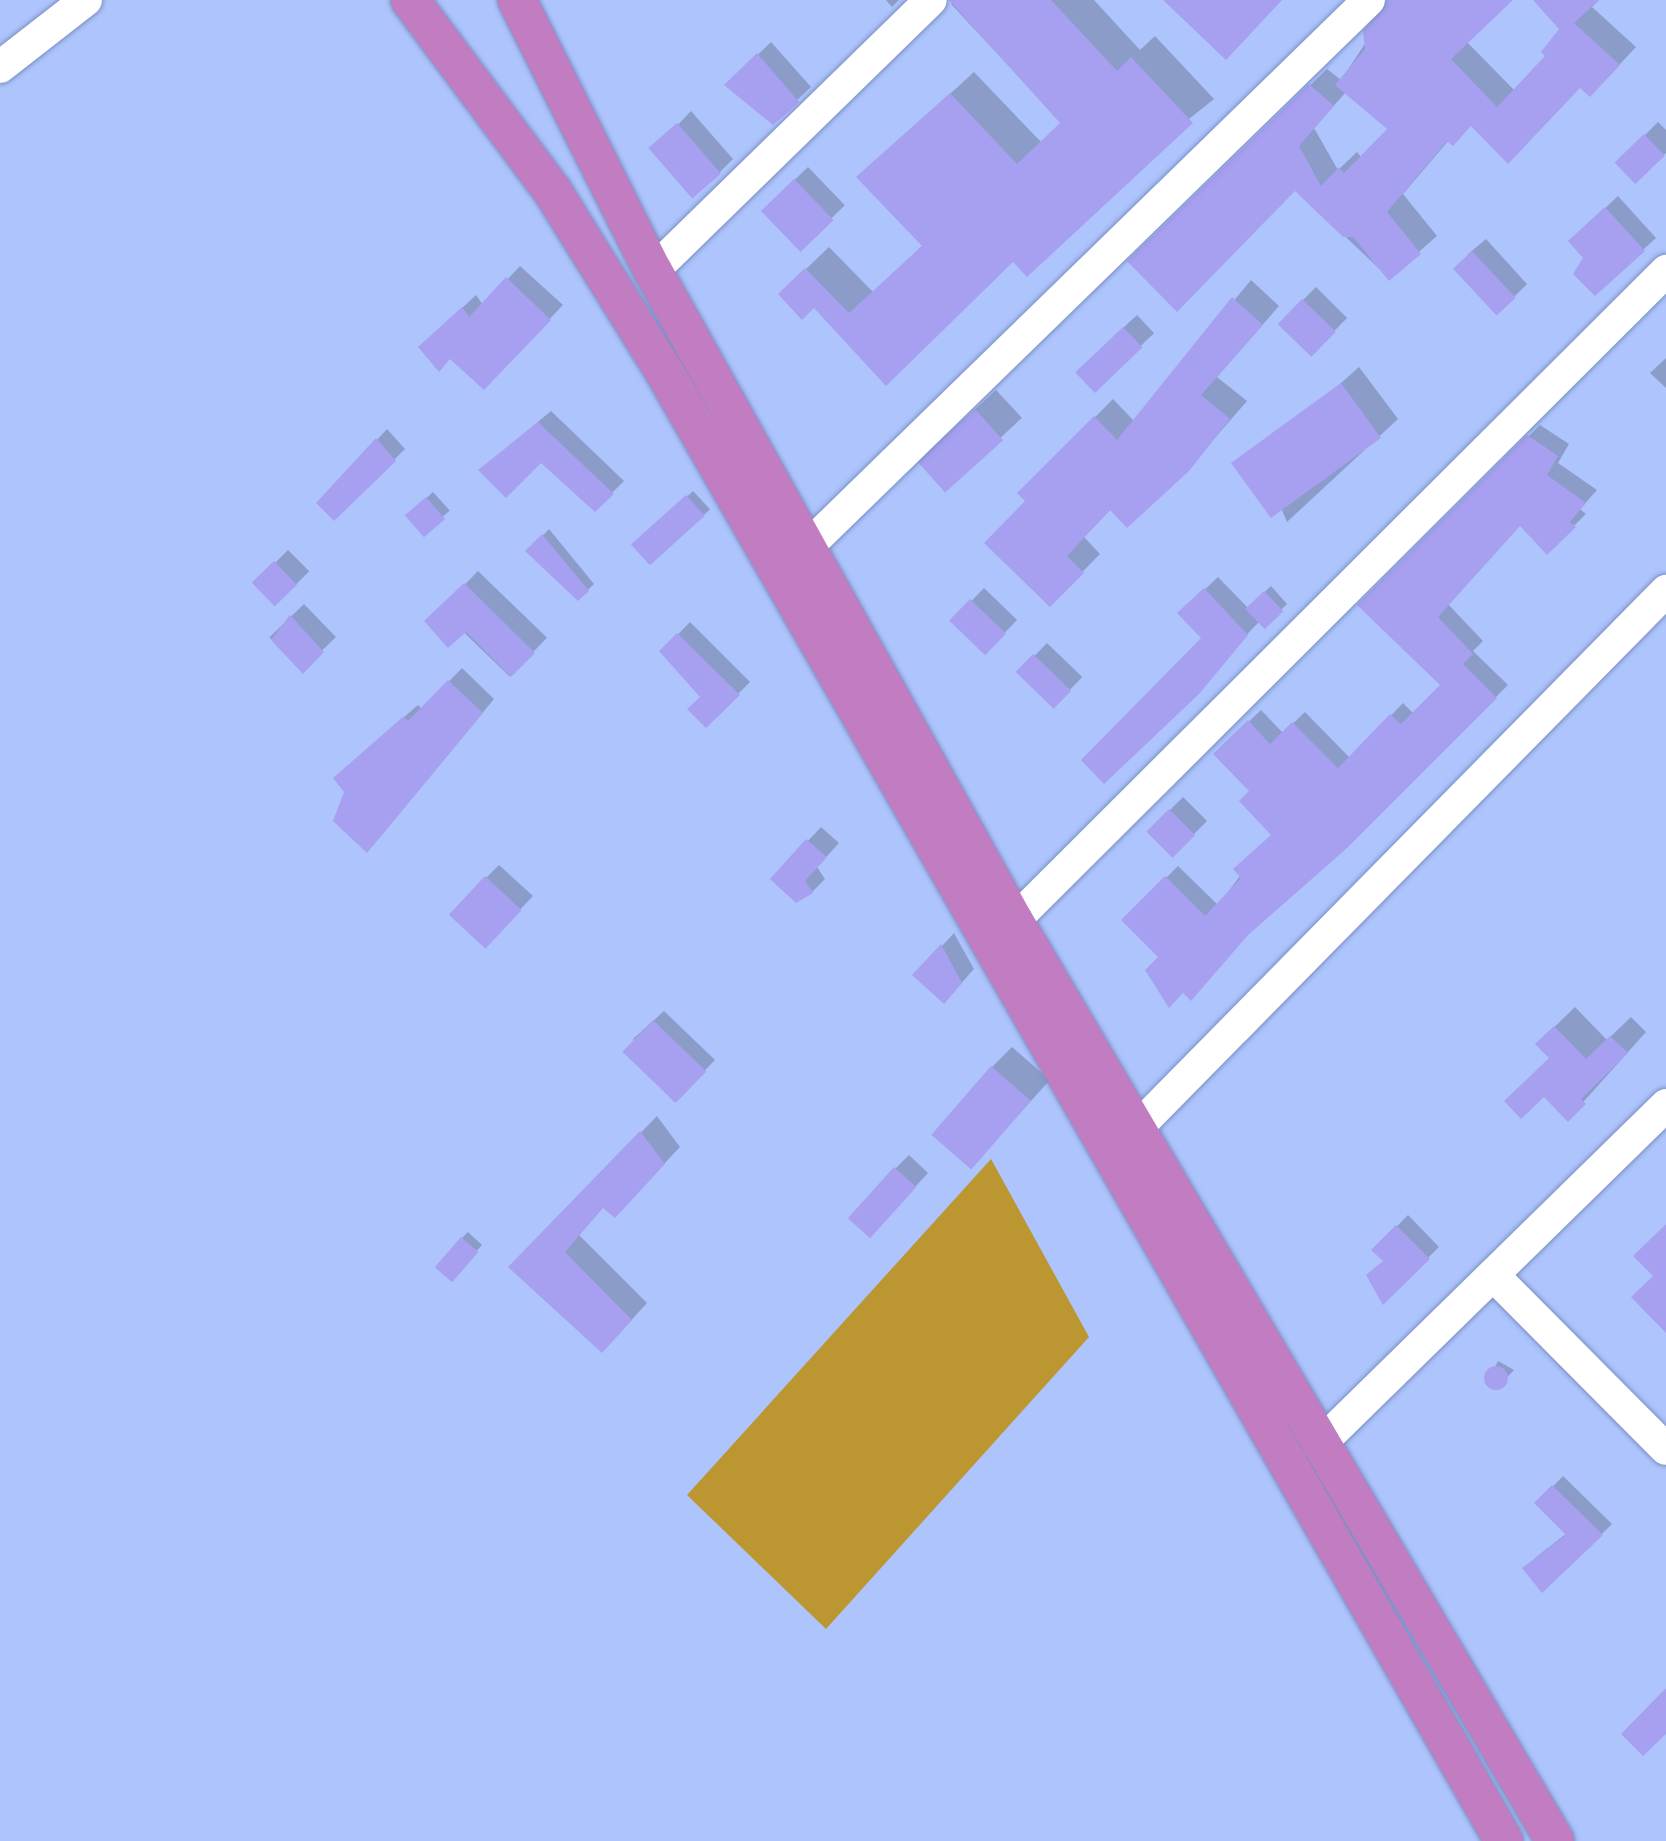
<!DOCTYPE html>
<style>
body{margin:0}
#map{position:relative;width:1666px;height:1841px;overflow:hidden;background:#aec4fc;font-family:"Fira Sans",sans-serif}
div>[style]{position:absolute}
.green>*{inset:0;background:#bb9631}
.shadow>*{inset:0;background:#0003;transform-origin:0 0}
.building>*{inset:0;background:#a79ff0;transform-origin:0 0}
.round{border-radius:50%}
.roads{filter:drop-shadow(0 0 2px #7a8fc4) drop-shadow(0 0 2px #7a8fc4)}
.street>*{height:32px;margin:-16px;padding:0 16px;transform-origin:16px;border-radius:16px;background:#fff}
.highway>*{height:38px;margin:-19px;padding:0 19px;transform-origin:19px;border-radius:19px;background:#c27cc1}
span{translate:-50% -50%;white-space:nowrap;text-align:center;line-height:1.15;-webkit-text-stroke:6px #bfd2ff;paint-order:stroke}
</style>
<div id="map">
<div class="green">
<i style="clip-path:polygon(991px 1159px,1089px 1337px,826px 1629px,687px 1495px)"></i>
</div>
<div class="shadow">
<i style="clip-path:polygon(886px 0,899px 0,892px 7px)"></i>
<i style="clip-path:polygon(955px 0,1094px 0,1140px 50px,1155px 36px,1214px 99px,1013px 260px,886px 383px,814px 306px,780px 294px,829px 247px,873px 292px,923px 245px,859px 177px,974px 72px,1041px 142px,1062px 123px,951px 4px)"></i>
<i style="clip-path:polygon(evenodd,1394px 0,1470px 0,1467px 42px,1515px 91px,1548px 56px,1561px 29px,1535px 0,1599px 0,1592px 7px,1636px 47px,1607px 78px,1472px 124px,1449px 140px,1403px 194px,1437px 236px,1389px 278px,1295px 189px,1129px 261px,1327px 69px,1341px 80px,1394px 0,1346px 92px,1390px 128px,1362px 158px,1357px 152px,1338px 170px,1314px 128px,1346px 92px)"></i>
<i style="clip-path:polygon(771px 42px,811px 87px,773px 123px,727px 85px)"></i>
<i style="clip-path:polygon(691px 111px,733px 159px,720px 172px,653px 151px)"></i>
<i style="clip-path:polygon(1658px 122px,1666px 130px,1666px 153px,1636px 182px,1617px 163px)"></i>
<i style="left:808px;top:167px;width:53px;height:63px;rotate:46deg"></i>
<i style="clip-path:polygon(1618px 196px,1656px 238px,1595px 294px,1582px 230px)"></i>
<i style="clip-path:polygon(1486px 239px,1527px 284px,1514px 297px,1467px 255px)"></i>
<i style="clip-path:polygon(520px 266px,563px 305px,484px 388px,434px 334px,476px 295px,483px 305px)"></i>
<i style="clip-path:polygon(1251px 280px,1279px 306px,1217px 377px,1247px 401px,1188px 469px,1111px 509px,1084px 537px,1100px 554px,1050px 605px,1028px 501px,1020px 493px,1113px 399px,1134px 421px)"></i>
<i style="left:1316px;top:287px;width:44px;height:52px;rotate:45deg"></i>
<i style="left:1137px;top:315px;width:25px;height:83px;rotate:47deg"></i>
<i style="clip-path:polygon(1666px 358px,1666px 388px,1650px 373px)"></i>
<i style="clip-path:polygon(1359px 367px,1398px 419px,1287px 522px,1259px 456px)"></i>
<i style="left:996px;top:390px;width:38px;height:105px;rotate:47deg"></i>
<i style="clip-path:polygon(551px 411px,624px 481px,595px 510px,540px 461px,480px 470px)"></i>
<i style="clip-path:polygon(1540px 425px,1569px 444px,1558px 463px,1597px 490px,1580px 509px,1586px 514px,1547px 552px,1520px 525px,1448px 604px,1483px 641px,1473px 651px,1508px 685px,1346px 846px,1161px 957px,1124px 920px,1178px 866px,1218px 905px,1272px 834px,1251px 791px,1215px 754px,1261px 710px,1283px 733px,1305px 712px,1350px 758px,1403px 703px,1414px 714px,1442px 685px,1360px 605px)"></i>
<i style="clip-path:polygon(387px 429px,405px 449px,334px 519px,319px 503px)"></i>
<i style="left:693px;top:491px;width:25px;height:80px;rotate:47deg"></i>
<i style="left:433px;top:492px;width:25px;height:35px;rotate:48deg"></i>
<i style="clip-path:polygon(549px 529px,594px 584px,578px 599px,528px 551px)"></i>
<i style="left:288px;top:550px;width:30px;height:47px;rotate:45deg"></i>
<i style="left:478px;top:571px;width:96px;height:54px;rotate:44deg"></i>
<i style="clip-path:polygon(1218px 577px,1248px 608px,1271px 586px,1287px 604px,1264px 627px,1259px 622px,1104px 781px,1203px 638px,1180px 613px)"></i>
<i style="left:984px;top:588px;width:46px;height:45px;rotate:44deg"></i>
<i style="left:304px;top:604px;width:46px;height:48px;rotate:46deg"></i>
<i style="clip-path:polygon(690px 622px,750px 682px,706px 726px,703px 697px,662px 651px)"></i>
<i style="left:1047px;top:643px;width:49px;height:42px;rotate:44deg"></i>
<i style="clip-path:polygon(462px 668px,494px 699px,380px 837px,346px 792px,349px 765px,418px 705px,422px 709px)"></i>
<i style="left:1183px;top:797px;width:34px;height:49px;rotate:45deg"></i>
<i style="clip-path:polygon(821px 827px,839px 843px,817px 867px,825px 879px,812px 892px,772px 879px)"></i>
<i style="clip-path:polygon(499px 865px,533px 896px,498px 933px,486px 878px)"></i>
<i style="clip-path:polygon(954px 933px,974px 969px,957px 988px,915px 975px)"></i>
<i style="clip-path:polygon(1575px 1007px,1607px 1040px,1631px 1017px,1646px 1032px,1568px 1119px,1551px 1058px,1537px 1044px)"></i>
<i style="clip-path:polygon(664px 1011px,715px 1060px,674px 1102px,633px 1039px)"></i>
<i style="clip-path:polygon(1012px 1047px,1050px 1080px,971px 1167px,992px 1067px)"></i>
<i style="clip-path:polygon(657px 1116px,680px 1147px,630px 1200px,604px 1206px,579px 1235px,647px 1303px,618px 1335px,511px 1267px)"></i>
<i style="clip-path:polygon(909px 1155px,928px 1173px,883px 1222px,895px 1169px)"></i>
<i style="clip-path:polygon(1408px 1215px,1439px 1247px,1383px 1302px,1384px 1260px,1374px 1250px)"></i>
<i style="clip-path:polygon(468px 1232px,482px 1245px,459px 1271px,462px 1238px)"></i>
<i style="clip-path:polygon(1498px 1361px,1514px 1370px,1497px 1388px,1487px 1383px)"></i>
<i style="clip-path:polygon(1563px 1476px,1612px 1524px,1543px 1591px,1535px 1558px,1567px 1533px,1537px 1503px)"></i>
</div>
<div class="building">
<i style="clip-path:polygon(949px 0,1051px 0,1117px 71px,1131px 57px,1193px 123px,1027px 277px,1013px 262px,886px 386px,814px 308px,802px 320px,778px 294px,805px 268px,849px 313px,922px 246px,856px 177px,950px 93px,1017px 164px,1060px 123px)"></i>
<i style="clip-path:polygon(1163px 0,1282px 0,1226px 60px)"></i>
<i style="clip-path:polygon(1387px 0,1513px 0,1451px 59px,1497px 107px,1545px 56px,1541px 52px,1559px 29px,1533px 0,1599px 0,1574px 23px,1620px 65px,1590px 97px,1580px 88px,1508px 164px,1471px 126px,1453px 146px,1447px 141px,1387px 212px,1421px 254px,1389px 281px,1353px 237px,1343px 237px,1295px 191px,1177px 312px,1127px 261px,1309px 84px,1334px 106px,1299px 146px,1321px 186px,1339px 167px,1344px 173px,1387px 129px,1335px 85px,1365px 49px,1363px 31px)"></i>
<i style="clip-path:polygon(757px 53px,799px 102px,773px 125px,724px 85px)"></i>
<i style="left:677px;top:123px;width:67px;height:38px;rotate:49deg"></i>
<i style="left:1644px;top:134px;width:30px;height:41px;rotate:46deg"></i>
<i style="left:794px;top:179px;width:57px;height:46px;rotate:46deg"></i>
<i style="clip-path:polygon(1605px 207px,1645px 251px,1595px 296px,1573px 274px,1583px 258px,1568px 241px)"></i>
<i style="left:1472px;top:251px;width:64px;height:26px;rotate:47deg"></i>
<i style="clip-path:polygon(506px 277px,551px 320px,484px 390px,450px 359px,439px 372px,418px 347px,462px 307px,469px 317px)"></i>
<i style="clip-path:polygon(1232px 297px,1263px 325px,1201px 395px,1230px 419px,1189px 471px,1127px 528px,1110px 510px,1067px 556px,1084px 573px,1050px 607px,984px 543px,1025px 501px,1017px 493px,1094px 416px,1117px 440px)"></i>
<i style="left:1302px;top:299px;width:47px;height:35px;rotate:44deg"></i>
<i style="left:1123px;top:327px;width:28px;height:66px;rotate:46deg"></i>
<i style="left:1341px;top:383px;width:68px;height:136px;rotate:54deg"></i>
<i style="left:975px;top:409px;width:42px;height:78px;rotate:48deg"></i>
<i style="clip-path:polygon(538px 422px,614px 494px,595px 512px,541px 463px,506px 498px,478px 470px)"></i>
<i style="clip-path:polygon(1527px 435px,1558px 456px,1547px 475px,1586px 503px,1570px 522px,1576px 527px,1547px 555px,1520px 526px,1438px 617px,1473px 654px,1463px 664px,1497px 698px,1347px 848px,1248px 935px,1191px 1001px,1183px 993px,1169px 1008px,1145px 970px,1158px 957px,1121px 920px,1165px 876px,1205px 916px,1241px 878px,1233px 869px,1271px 835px,1239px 801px,1249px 791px,1213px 754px,1248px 720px,1270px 744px,1292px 722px,1338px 768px,1390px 714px,1401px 724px,1440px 685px,1357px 605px)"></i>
<i style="clip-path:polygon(376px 438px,396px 461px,334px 521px,316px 503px)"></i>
<i style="left:686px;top:495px;width:28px;height:74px;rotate:48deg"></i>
<i style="left:426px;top:497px;width:29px;height:28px;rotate:49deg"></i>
<i style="clip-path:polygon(542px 534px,589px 591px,578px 601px,525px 551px)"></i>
<i style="left:274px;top:561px;width:33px;height:31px;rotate:46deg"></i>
<i style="clip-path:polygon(464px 583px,535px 653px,511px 677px,466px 632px,448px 648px,424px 621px)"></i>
<i style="clip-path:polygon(1204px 588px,1248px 635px,1199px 694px,1104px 784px,1081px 760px,1201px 638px,1177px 613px)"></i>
<i style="left:1264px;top:591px;width:28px;height:26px;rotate:46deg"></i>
<i style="left:970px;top:599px;width:50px;height:30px;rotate:44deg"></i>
<i style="clip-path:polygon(290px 615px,324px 652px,303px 674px,271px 640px)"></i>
<i style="clip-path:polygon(677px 633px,740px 695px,706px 728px,687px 709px,700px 697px,659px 651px)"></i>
<i style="left:1033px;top:654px;width:53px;height:25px;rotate:44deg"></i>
<i style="clip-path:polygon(448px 680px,483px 713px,367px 853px,333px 821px,344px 792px,333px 778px,404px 716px,408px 721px)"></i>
<i style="left:1169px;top:809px;width:37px;height:32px;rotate:45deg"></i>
<i style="clip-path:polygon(806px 839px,827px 857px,805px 881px,813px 893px,796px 903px,770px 879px)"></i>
<i style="left:485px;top:876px;width:50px;height:53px;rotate:43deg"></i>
<i style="clip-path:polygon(941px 944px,962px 983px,944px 1004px,912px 975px)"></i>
<i style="left:653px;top:1020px;width:74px;height:44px;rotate:44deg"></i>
<i style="clip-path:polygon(1554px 1026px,1586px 1059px,1610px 1036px,1628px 1053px,1581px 1099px,1586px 1104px,1568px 1122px,1544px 1097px,1521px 1119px,1504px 1101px,1549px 1058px,1535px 1044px)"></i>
<i style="left:991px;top:1066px;width:53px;height:91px;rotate:41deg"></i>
<i style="clip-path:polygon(640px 1131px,665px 1164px,615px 1218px,603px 1208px,565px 1252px,632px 1320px,602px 1353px,508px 1267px)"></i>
<i style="left:894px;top:1167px;width:30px;height:69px;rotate:42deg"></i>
<i style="clip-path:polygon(1666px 1224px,1666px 1333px,1631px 1297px,1653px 1276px,1633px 1256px)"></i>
<i style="clip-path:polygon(1396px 1225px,1430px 1259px,1383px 1305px,1366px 1275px,1383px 1261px,1371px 1250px)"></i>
<i style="left:461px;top:1237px;width:23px;height:40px;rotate:41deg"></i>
<i class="round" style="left:1484px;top:1366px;width:24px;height:24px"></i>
<i style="clip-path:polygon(1552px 1485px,1603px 1535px,1542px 1593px,1522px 1568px,1566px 1535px,1534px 1503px)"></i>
<i style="clip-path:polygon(1666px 1688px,1666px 1734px,1643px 1756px,1621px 1734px)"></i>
</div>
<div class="roads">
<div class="street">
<i style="left:0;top:67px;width:109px;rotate:-37.9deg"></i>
<i style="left:653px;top:271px;width:388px;rotate:-44.3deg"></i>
<i style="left:805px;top:549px;width:787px;rotate:-44.23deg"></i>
<i style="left:1014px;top:921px;width:921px;rotate:-44.91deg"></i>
<i style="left:1135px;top:1130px;width:757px;rotate:-45.43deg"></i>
<i style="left:1493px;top:1275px;width:245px;rotate:45.2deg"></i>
<i style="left:1319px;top:1445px;width:486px;rotate:-44.4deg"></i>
</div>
<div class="highway">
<i style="left:410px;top:0;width:239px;rotate:53.3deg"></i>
<i style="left:553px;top:192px;width:211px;rotate:58.2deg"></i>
<i style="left:664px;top:371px;width:1693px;rotate:60.26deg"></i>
<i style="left:517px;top:0;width:303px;rotate:63.4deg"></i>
<i style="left:653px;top:271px;width:744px;rotate:60.95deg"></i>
<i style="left:1014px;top:921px;width:1067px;rotate:59.54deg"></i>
</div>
</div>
</div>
